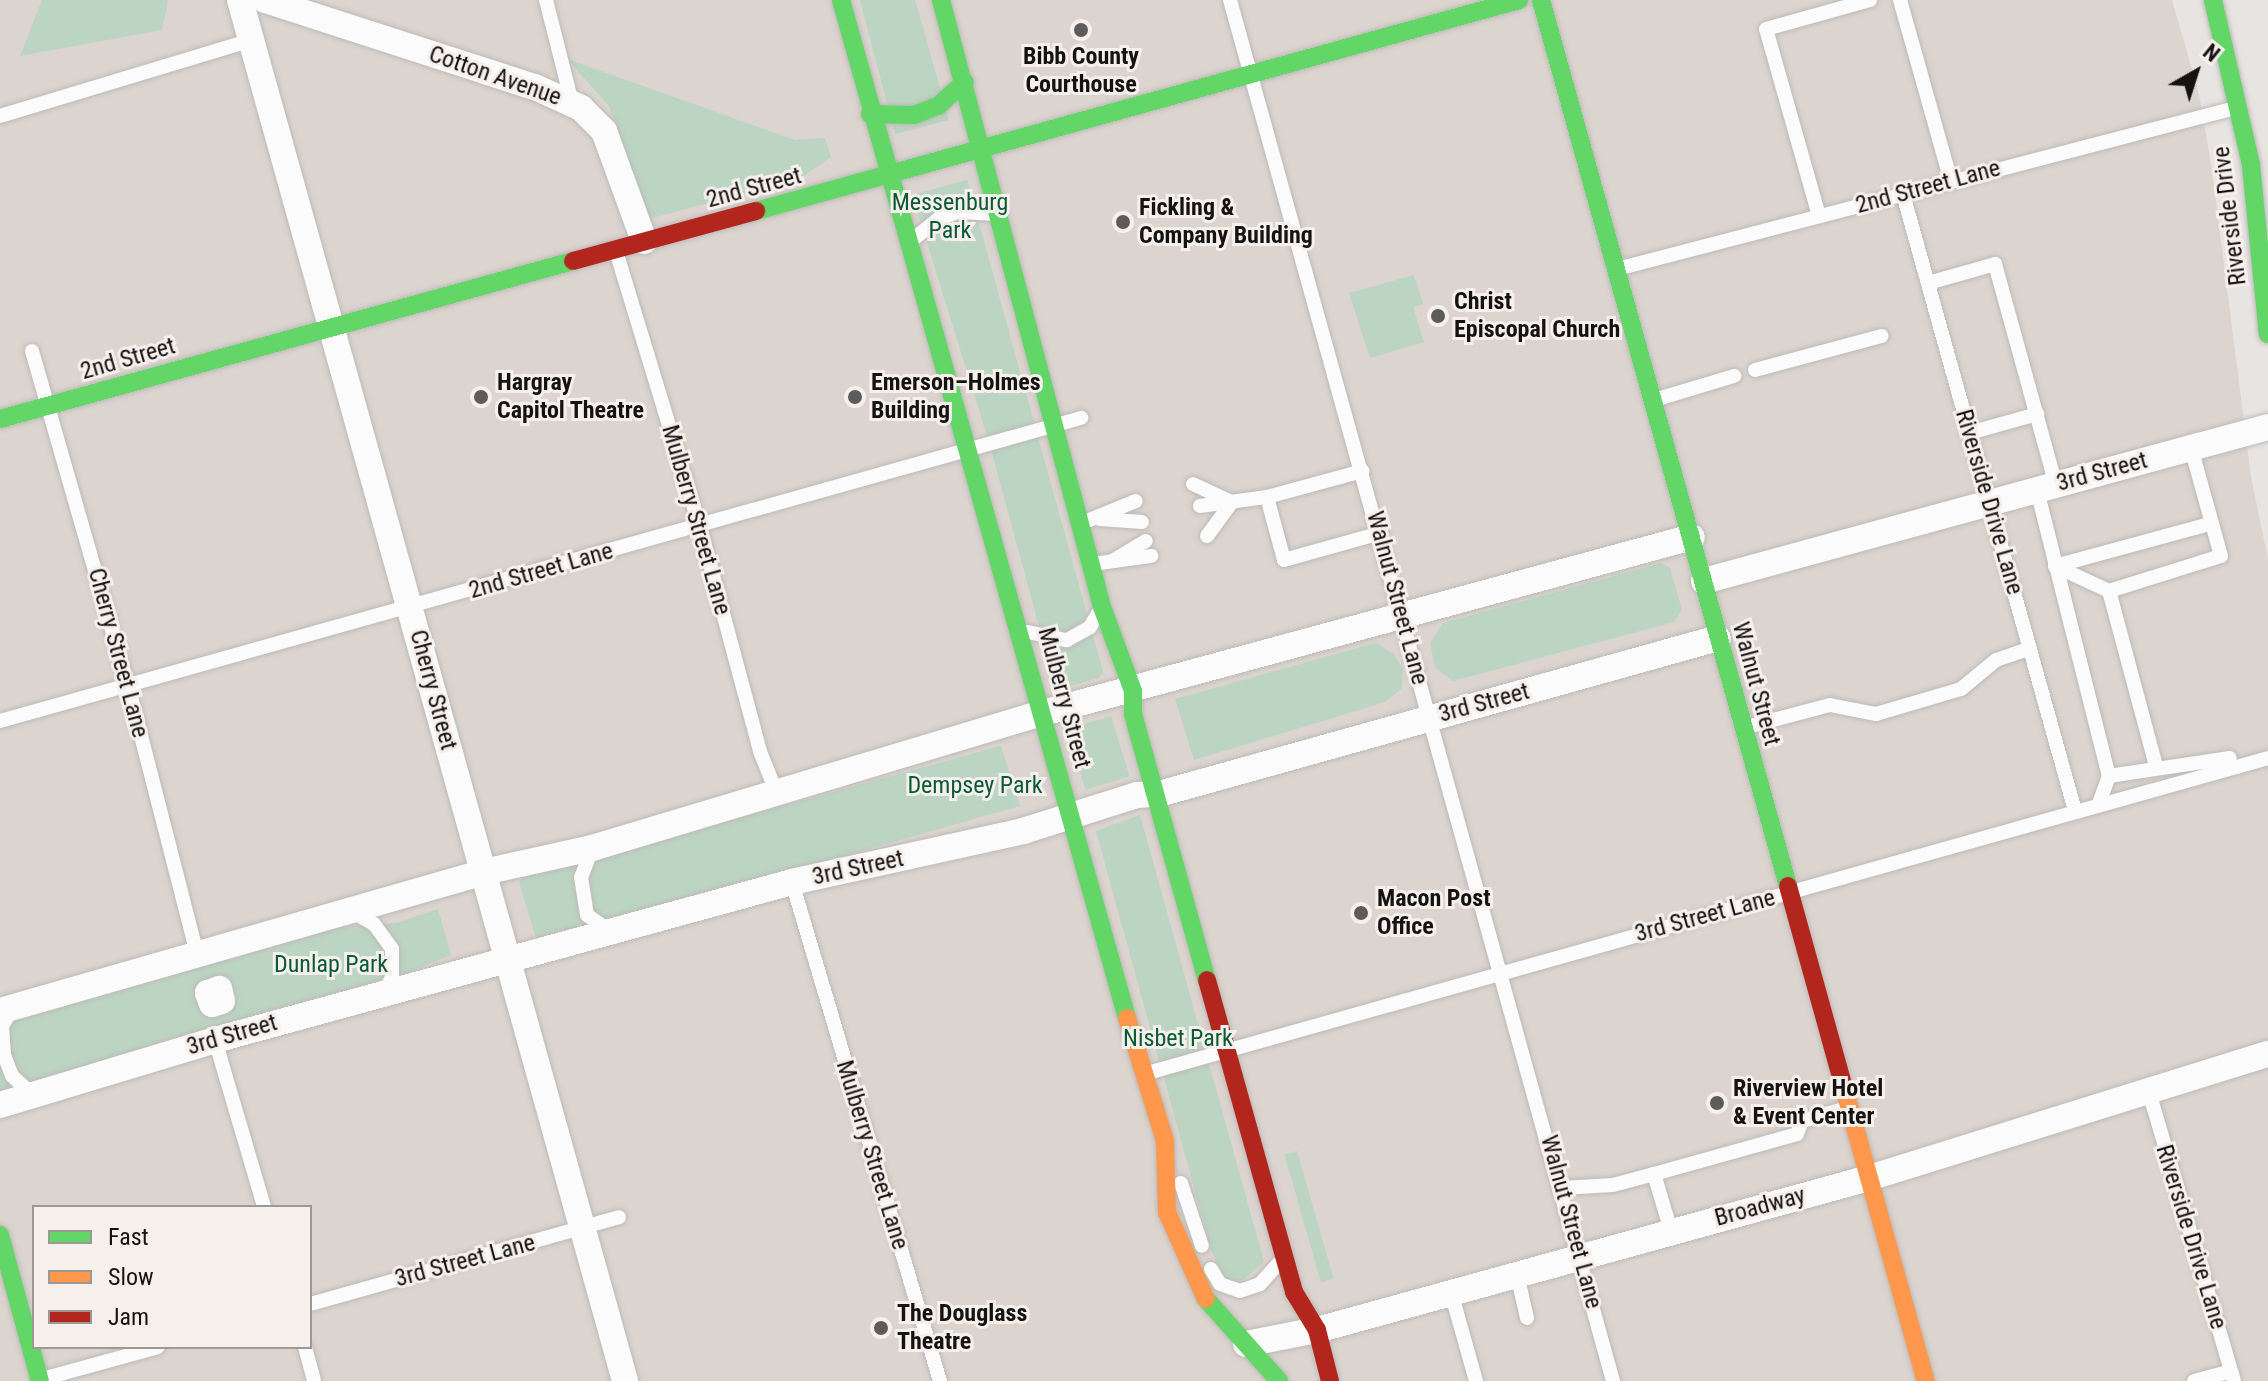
<!DOCTYPE html>
<meta charset="utf-8">
<style>
body{margin:0}
#map{position:relative;width:2268px;height:1381px;overflow:hidden;background:#e7e4e2;font-family:"Roboto Condensed",sans-serif}
div>[style]{position:absolute}
.built>*{inset:0;background:#dcd4ce}
.green>*{inset:0;background:#bcd4c2;transform-origin:0 0}
.roads{filter:drop-shadow(0 0 2px #bcbab8) drop-shadow(0 0 2px #bcbab8)}
.lane>*{height:14px;margin:-7px;padding:0 7px;transform-origin:7px;border-radius:7px;background:#fbfbfb}
.street>*{height:26px;margin:-13px;padding:0 13px;transform-origin:13px;border-radius:13px;background:#fbfbfb}
.fast>*{height:18px;margin:-9px;padding:0 9px;transform-origin:9px;border-radius:9px;background:#63d668}
.slow>*{height:18px;margin:-9px;padding:0 9px;transform-origin:9px;border-radius:9px;background:#ff974d}
.jam>*{height:18px;margin:-9px;padding:0 9px;transform-origin:9px;border-radius:9px;background:#b3261e}
.dots>*{width:22px;height:22px;translate:-50% -50%;box-sizing:border-box;border:4px solid #f6f0ed;border-radius:50%}
span{translate:-50% -50%;white-space:nowrap;text-align:center;line-height:1.15;-webkit-text-stroke:6px #f6f0ed;paint-order:stroke}
.poi-label{font-size:24px;color:#151312;font-weight:700}
.left{translate:0 -50%;text-align:left}
.street-label{font-size:24px;color:#151312}
.park-label{font-size:24px;color:#0a5a33}
.legend{position:absolute;left:32px;top:1205px;width:280px;height:144px;box-sizing:border-box;background:#f6f0ed;border:2px solid #9c9895;margin:0;padding:10px 14px;list-style:none;font-size:24px;color:#151312}
.legend li{display:flex;align-items:center;gap:16px;height:40px}
.legend b{width:40px;border:2px solid #9c9895}
.north{position:absolute;left:2156px;top:32px;width:80px;height:80px;-webkit-text-stroke:6px #f6f0ed;paint-order:stroke;rotate:39deg;font-size:22px;font-weight:700;line-height:32px;text-align:center;color:#151312}
.north::after{content:'';display:block;margin:auto;width:28px;height:36px;background:#151312;clip-path:polygon(50% 0,100% 100%,50% 72%,0 100%)}
</style>
<div id="map">
<div class="built">
<i style="clip-path:polygon(evenodd,0 0,2172px 0,2199px 94px,2212px 170px,2251px 477px,2268px 559px,2268px 1381px,0 1381px,0 0,34px 1207px,310px 1207px,310px 1347px,34px 1347px,34px 1207px)"></i>
</div>
<div class="green">
<i style="clip-path:polygon(42px 0,166px 0,168px 1px,162px 30px,20px 56px)"></i>
<i style="clip-path:polygon(860px 0,915px 0,949px 120px,895px 134px)"></i>
<i style="clip-path:polygon(567px 59px,795px 140px,825px 138px,831px 157px,799px 179px,648px 219px,609px 106px)"></i>
<i style="clip-path:polygon(967px 180px,1103px 672px,1099px 678px,1062px 688px,1055px 685px,989px 442px,912px 195px)"></i>
<i style="clip-path:polygon(1414px 275px,1423px 304px,1413px 307px,1424px 342px,1370px 358px,1349px 293px)"></i>
<i style="clip-path:polygon(1661px 563px,1670px 568px,1682px 610px,1674px 622px,1453px 681px,1435px 667px,1430px 643px,1443px 623px)"></i>
<i style="clip-path:polygon(1376px 643px,1394px 654px,1403px 669px,1402px 688px,1385px 702px,1194px 760px,1175px 699px)"></i>
<i style="left:1111px;top:716px;width:63px;height:46px;rotate:73deg"></i>
<i style="clip-path:polygon(1001px 746px,1020px 806px,626px 918px,540px 940px,535px 935px,519px 882px,524px 877px)"></i>
<i style="clip-path:polygon(1140px 815px,1264px 1262px,1243px 1280px,1231px 1281px,1221px 1275px,1211px 1249px,1096px 831px)"></i>
<i style="clip-path:polygon(438px 909px,451px 955px,356px 993px,0 1091px,0 1022px,341px 927px,396px 923px)"></i>
<i style="left:1297px;top:1151px;width:133px;height:13px;rotate:74deg"></i>
</div>
<div class="roads">
<div class="lane">
<i style="left:546px;top:0;width:106px;rotate:75.8deg"></i>
<i style="left:1230px;top:0;width:1433px;rotate:74.5deg"></i>
<i style="left:1900px;top:0;width:188px;rotate:74.3deg"></i>
<i style="left:0;top:116px;width:262px;rotate:-16.8deg"></i>
<i style="left:1903px;top:194px;width:641px;rotate:74.42deg"></i>
<i style="left:1819px;top:216px;width:194px;rotate:-105.8deg"></i>
<i style="left:1766px;top:29px;width:108px;rotate:-15.6deg"></i>
<i style="left:911px;top:241px;width:35px;rotate:-39deg"></i>
<i style="left:938px;top:219px;width:21px;rotate:-19deg"></i>
<i style="left:958px;top:212px;width:35px;rotate:3deg"></i>
<i style="left:616px;top:251px;width:288px;rotate:73.1deg"></i>
<i style="left:700px;top:527px;width:235px;rotate:75deg"></i>
<i style="left:761px;top:754px;width:40px;rotate:68deg"></i>
<i style="left:1617px;top:269px;width:639px;rotate:-14.6deg"></i>
<i style="left:1928px;top:283px;width:70px;rotate:-15.8deg"></i>
<i style="left:1995px;top:264px;width:229px;rotate:74.6deg"></i>
<i style="left:32px;top:351px;width:348px;rotate:74deg"></i>
<i style="left:128px;top:685px;width:281px;rotate:75.6deg"></i>
<i style="left:1755px;top:370px;width:131px;rotate:-15deg"></i>
<i style="left:1654px;top:400px;width:84px;rotate:-16.7deg"></i>
<i style="left:1969px;top:433px;width:71px;rotate:-15.6deg"></i>
<i style="left:1193px;top:484px;width:42px;rotate:25.3deg"></i>
<i style="left:2037px;top:490px;width:295px;rotate:75.9deg"></i>
<i style="left:2109px;top:776px;width:30px;rotate:110deg"></i>
<i style="left:1267px;top:497px;width:65px;rotate:74.9deg"></i>
<i style="left:1284px;top:560px;width:101px;rotate:-15.6deg"></i>
<i style="left:1200px;top:506px;width:68px;rotate:-7.7deg"></i>
<i style="left:1267px;top:497px;width:99px;rotate:-15.2deg"></i>
<i style="left:1100px;top:519px;width:42px;rotate:4.1deg"></i>
<i style="left:1082px;top:523px;width:58px;rotate:-22.2deg"></i>
<i style="left:1207px;top:536px;width:42px;rotate:-53.7deg"></i>
<i style="left:1114px;top:560px;width:37px;rotate:-31deg"></i>
<i style="left:1093px;top:564px;width:59px;rotate:-7.9deg"></i>
<i style="left:2055px;top:566px;width:161px;rotate:-15.2deg"></i>
<i style="left:2055px;top:566px;width:60px;rotate:24.8deg"></i>
<i style="left:1028px;top:632px;width:40px;rotate:12deg"></i>
<i style="left:1067px;top:640px;width:26px;rotate:-29deg"></i>
<i style="left:1090px;top:627px;width:16px;rotate:-60deg"></i>
<i style="left:0;top:721px;width:1123px;rotate:-15.66deg"></i>
<i style="left:1743px;top:728px;width:90px;rotate:-14.8deg"></i>
<i style="left:1830px;top:705px;width:47px;rotate:11.1deg"></i>
<i style="left:1876px;top:714px;width:89px;rotate:-16.4deg"></i>
<i style="left:1961px;top:689px;width:45px;rotate:-39.6deg"></i>
<i style="left:1996px;top:660px;width:36px;rotate:-19deg"></i>
<i style="left:2156px;top:766px;width:181px;rotate:-105deg"></i>
<i style="left:2109px;top:591px;width:117px;rotate:-17.4deg"></i>
<i style="left:2221px;top:556px;width:112px;rotate:-105.5deg"></i>
<i style="left:2109px;top:776px;width:122px;rotate:-8.5deg"></i>
<i style="left:592px;top:849px;width:30px;rotate:111deg"></i>
<i style="left:581px;top:877px;width:38px;rotate:81deg"></i>
<i style="left:587px;top:915px;width:29px;rotate:35deg"></i>
<i style="left:792px;top:882px;width:520px;rotate:73.48deg"></i>
<i style="left:354px;top:913px;width:23px;rotate:29deg"></i>
<i style="left:374px;top:924px;width:31px;rotate:54deg"></i>
<i style="left:392px;top:949px;width:28px;rotate:90deg"></i>
<i style="left:392px;top:977px;width:18px;rotate:117deg"></i>
<i style="left:12px;top:1009px;width:20px;rotate:120deg"></i>
<i style="left:2px;top:1026px;width:29px;rotate:86deg"></i>
<i style="left:4px;top:1055px;width:22px;rotate:69deg"></i>
<i style="left:12px;top:1076px;width:27px;rotate:42deg"></i>
<i style="left:215px;top:1040px;width:174px;rotate:73.6deg"></i>
<i style="left:1144px;top:1074px;width:1168px;rotate:-15.7deg"></i>
<i style="left:2149px;top:1092px;width:301px;rotate:73.6deg"></i>
<i style="left:1654px;top:1174px;width:59px;rotate:73.4deg"></i>
<i style="left:1181px;top:1183px;width:66px;rotate:71.6deg"></i>
<i style="left:1562px;top:1188px;width:51px;rotate:-3.4deg"></i>
<i style="left:1613px;top:1185px;width:42px;rotate:-15deg"></i>
<i style="left:1654px;top:1174px;width:148px;rotate:-15.6deg"></i>
<i style="left:1797px;top:1134px;width:14px;rotate:-69deg"></i>
<i style="left:1802px;top:1121px;width:47px;rotate:-16.1deg"></i>
<i style="left:1211px;top:1269px;width:17px;rotate:59deg"></i>
<i style="left:1220px;top:1284px;width:21px;rotate:19deg"></i>
<i style="left:1240px;top:1291px;width:21px;rotate:-19deg"></i>
<i style="left:1260px;top:1284px;width:27px;rotate:-48deg"></i>
<i style="left:1517px;top:1274px;width:45px;rotate:77.2deg"></i>
<i style="left:1451px;top:1292px;width:92px;rotate:74.3deg"></i>
<i style="left:310px;top:1304px;width:321px;rotate:-15.7deg"></i>
<i style="left:305px;top:1347px;width:35px;rotate:75deg"></i>
<i style="left:42px;top:1379px;width:120px;rotate:-15.4deg"></i>
<i style="left:2194px;top:1381px;width:38px;rotate:-15deg"></i>
</div>
<div class="street">
<i style="left:240px;top:0;width:1434px;rotate:74.42deg"></i>
<i style="left:265px;top:0;width:284px;rotate:17.9deg"></i>
<i style="left:535px;top:87px;width:51px;rotate:24.5deg"></i>
<i style="left:581px;top:108px;width:33px;rotate:45deg"></i>
<i style="left:604px;top:131px;width:117px;rotate:70deg"></i>
<i style="left:1704px;top:581px;width:585px;rotate:-15.27deg"></i>
<i style="left:219px;top:989px;width:12px;rotate:76deg"></i>
<i style="left:222px;top:1001px;width:10px;rotate:163deg"></i>
<i style="left:212px;top:1004px;width:12px;rotate:-110deg"></i>
<i style="left:208px;top:993px;width:12px;rotate:-20deg"></i>
<i style="left:0;top:1011px;width:504px;rotate:-16.02deg"></i>
<i style="left:484px;top:872px;width:111px;rotate:-12.5deg"></i>
<i style="left:592px;top:848px;width:471px;rotate:-16.7deg"></i>
<i style="left:1043px;top:713px;width:672px;rotate:-15.17deg"></i>
<i style="left:0;top:1105px;width:225px;rotate:-16.8deg"></i>
<i style="left:215px;top:1040px;width:598px;rotate:-15.31deg"></i>
<i style="left:792px;top:882px;width:237px;rotate:-12.4deg"></i>
<i style="left:1023px;top:831px;width:120px;rotate:-17.5deg"></i>
<i style="left:1137px;top:795px;width:22px;rotate:-3deg"></i>
<i style="left:1159px;top:794px;width:580px;rotate:-15.59deg"></i>
<i style="left:1246px;top:1344px;width:72px;rotate:-11.2deg"></i>
<i style="left:1317px;top:1330px;width:573px;rotate:-15.4deg"></i>
<i style="left:1869px;top:1178px;width:418px;rotate:-17.3deg"></i>
</div>
<div class="fast">
<i style="left:841px;top:0;width:1057px;rotate:74.31deg"></i>
<i style="left:941px;top:0;width:628px;rotate:75.14deg"></i>
<i style="left:1102px;top:607px;width:90px;rotate:69.7deg"></i>
<i style="left:1133px;top:691px;width:23px;rotate:90deg"></i>
<i style="left:1133px;top:714px;width:276px;rotate:74.5deg"></i>
<i style="left:1541px;top:0;width:920px;rotate:74.42deg"></i>
<i style="left:2213px;top:0;width:169px;rotate:77deg"></i>
<i style="left:2251px;top:165px;width:170px;rotate:84.3deg"></i>
<i style="left:870px;top:114px;width:44px;rotate:1.3deg"></i>
<i style="left:914px;top:115px;width:26px;rotate:-21deg"></i>
<i style="left:938px;top:106px;width:36px;rotate:-42deg"></i>
<i style="left:886px;top:175px;width:657px;rotate:-15.45deg"></i>
<i style="left:756px;top:211px;width:135px;rotate:-15.5deg"></i>
<i style="left:0;top:419px;width:594px;rotate:-15.42deg"></i>
<i style="left:0;top:1235px;width:151px;rotate:74.7deg"></i>
<i style="left:1206px;top:1299px;width:110px;rotate:48.3deg"></i>
</div>
<div class="slow">
<i style="left:1127px;top:1018px;width:129px;rotate:72.8deg"></i>
<i style="left:1165px;top:1141px;width:71px;rotate:88.4deg"></i>
<i style="left:1167px;top:1212px;width:95px;rotate:65.9deg"></i>
<i style="left:1842px;top:1081px;width:312px;rotate:74.4deg"></i>
</div>
<div class="jam">
<i style="left:573px;top:261px;width:190px;rotate:-15.3deg"></i>
<i style="left:1788px;top:886px;width:202px;rotate:74.5deg"></i>
<i style="left:1207px;top:980px;width:324px;rotate:74.4deg"></i>
<i style="left:1294px;top:1292px;width:44px;rotate:58.8deg"></i>
<i style="left:1317px;top:1330px;width:53px;rotate:75.7deg"></i>
</div>
</div>
<div class="dots">
<i style="left:1081px;top:30px;background:#5e5c5b"></i>
<i style="left:1123px;top:222px;background:#5e5c5b"></i>
<i style="left:1438px;top:316px;background:#5e5c5b"></i>
<i style="left:481px;top:397px;background:#5e5c5b"></i>
<i style="left:855px;top:397px;background:#5e5c5b"></i>
<i style="left:1361px;top:913px;background:#5e5c5b"></i>
<i style="left:1717px;top:1103px;background:#5e5c5b"></i>
<i style="left:881px;top:1328px;background:#5e5c5b"></i>
</div>
<div class="poi-label">
<span style="left:1081px;top:71px">Bibb County<br>Courthouse</span>
<span class="left" style="left:1139px;top:222px">Fickling &amp;<br>Company Building</span>
<span class="left" style="left:1454px;top:316px">Christ<br>Episcopal Church</span>
<span class="left" style="left:497px;top:397px">Hargray<br>Capitol Theatre</span>
<span class="left" style="left:871px;top:397px">Emerson–Holmes<br>Building</span>
<span class="left" style="left:1377px;top:913px">Macon Post<br>Office</span>
<span class="left" style="left:1733px;top:1103px">Riverview Hotel<br>&amp; Event Center</span>
<span class="left" style="left:897px;top:1328px">The Douglass<br>Theatre</span>
</div>
<div class="street-label">
<span style="left:495px;top:76px;rotate:19deg">Cotton Avenue</span>
<span style="left:1928px;top:187px;rotate:-15deg">2nd Street Lane</span>
<span style="left:754px;top:188px;rotate:-15deg">2nd Street</span>
<span style="left:2230px;top:216px;rotate:-97deg">Riverside Drive</span>
<span style="left:128px;top:359px;rotate:-16deg">2nd Street</span>
<span style="left:2102px;top:472px;rotate:-15deg">3rd Street</span>
<span style="left:1989px;top:502px;rotate:74deg">Riverside Drive Lane</span>
<span style="left:696px;top:520px;rotate:74deg">Mulberry Street Lane</span>
<span style="left:541px;top:571px;rotate:-16deg">2nd Street Lane</span>
<span style="left:1397px;top:598px;rotate:75deg">Walnut Street Lane</span>
<span style="left:118px;top:653px;rotate:75deg">Cherry Street Lane</span>
<span style="left:1756px;top:684px;rotate:75deg">Walnut Street</span>
<span style="left:433px;top:690px;rotate:75deg">Cherry Street</span>
<span style="left:1064px;top:698px;rotate:75deg">Mulberry Street</span>
<span style="left:1484px;top:703px;rotate:-15deg">3rd Street</span>
<span style="left:858px;top:868px;rotate:-12deg">3rd Street</span>
<span style="left:1705px;top:916px;rotate:-15deg">3rd Street Lane</span>
<span style="left:232px;top:1035px;rotate:-16deg">3rd Street</span>
<span style="left:872px;top:1155px;rotate:73deg">Mulberry Street Lane</span>
<span style="left:1760px;top:1207px;rotate:-15deg">Broadway</span>
<span style="left:1571px;top:1222px;rotate:75deg">Walnut Street Lane</span>
<span style="left:2191px;top:1237px;rotate:73deg">Riverside Drive Lane</span>
<span style="left:465px;top:1261px;rotate:-15deg">3rd Street Lane</span>
</div>
<div class="park-label">
<span style="left:950px;top:217px">Messenburg<br>Park</span>
<span style="left:975px;top:786px">Dempsey Park</span>
<span style="left:331px;top:965px">Dunlap Park</span>
<span style="left:1178px;top:1039px">Nisbet Park</span>
</div>
<ul class="legend">
<li><b style="height:10px;background:#63d668"></b>Fast</li>
<li><b style="height:10px;background:#ff974d"></b>Slow</li>
<li><b style="height:10px;background:#b3261e"></b>Jam</li>
</ul>
<div class="north">N</div>
</div>
